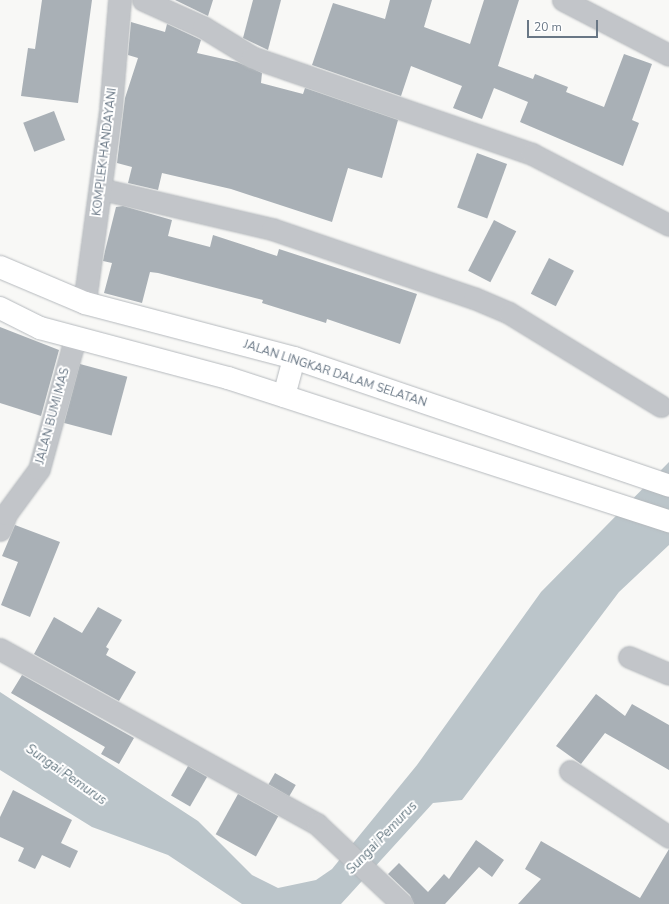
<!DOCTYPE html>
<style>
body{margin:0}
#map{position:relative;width:669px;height:904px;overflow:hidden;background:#f8f8f6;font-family:"Nunito Sans",sans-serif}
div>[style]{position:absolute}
.water>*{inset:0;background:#bbc5ca}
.building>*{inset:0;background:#a9b0b6;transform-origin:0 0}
.roads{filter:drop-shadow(0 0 1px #b5b9bd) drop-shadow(0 0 1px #b5b9bd)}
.minor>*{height:21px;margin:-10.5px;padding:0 10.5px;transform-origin:10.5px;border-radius:10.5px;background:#c2c5c9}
.tertiary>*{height:22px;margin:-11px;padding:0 11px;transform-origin:11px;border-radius:11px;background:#c2c5c9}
.primary>*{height:22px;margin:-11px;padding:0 11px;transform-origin:11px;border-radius:11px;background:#fff}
span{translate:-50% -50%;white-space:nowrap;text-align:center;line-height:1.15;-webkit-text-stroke:4px #fff;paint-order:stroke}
.street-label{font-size:12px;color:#697785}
.water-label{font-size:13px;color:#647781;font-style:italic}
.scale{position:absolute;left:527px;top:20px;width:71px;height:18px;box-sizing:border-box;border:2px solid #697785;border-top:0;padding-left:5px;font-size:12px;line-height:14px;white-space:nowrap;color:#697785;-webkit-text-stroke:3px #fff;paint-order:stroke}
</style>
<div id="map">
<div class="water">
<i style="clip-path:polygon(669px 462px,669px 545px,619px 592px,462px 800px,433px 803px,341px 904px,242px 904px,168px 855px,92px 827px,0 770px,0 692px,198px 821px,252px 875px,278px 888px,316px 880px,332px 869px,417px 765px,541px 592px)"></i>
</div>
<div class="building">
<i style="clip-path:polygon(42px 0,92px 0,78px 103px,21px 96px,28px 48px,35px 49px)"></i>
<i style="clip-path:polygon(175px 0,213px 0,208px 16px)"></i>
<i style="clip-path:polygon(253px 0,281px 0,268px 50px,243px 38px)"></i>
<i style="clip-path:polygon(390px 0,432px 0,424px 27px,470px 44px,484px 0,519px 0,498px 66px,533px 79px,535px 74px,568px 87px,566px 92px,604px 107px,624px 54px,652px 64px,632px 120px,639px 123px,623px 166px,520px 122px,528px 102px,494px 88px,482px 119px,453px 108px,462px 86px,411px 66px,401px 96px,312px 65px,333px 3px,385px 19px)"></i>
<i style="clip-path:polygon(131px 22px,165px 32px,167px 24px,197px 38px,201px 40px,197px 53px,237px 62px,262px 73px,261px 83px,303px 94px,305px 88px,398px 120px,382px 178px,348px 168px,332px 222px,231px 189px,162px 173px,158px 190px,128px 183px,132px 167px,117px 163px,125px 98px,138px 58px,128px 55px)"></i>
<i style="left:54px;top:111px;width:31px;height:33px;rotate:69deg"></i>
<i style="left:477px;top:153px;width:32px;height:58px;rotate:20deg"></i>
<i style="clip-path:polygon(123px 206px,172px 220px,168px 236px,210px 247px,213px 235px,277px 256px,279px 249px,417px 294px,400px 344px,327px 319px,326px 323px,262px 303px,263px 300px,158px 273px,150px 272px,142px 303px,104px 293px,112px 263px,103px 261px,105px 251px,116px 207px)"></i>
<i style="left:494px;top:220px;width:25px;height:57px;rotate:27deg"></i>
<i style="left:549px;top:258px;width:28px;height:40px;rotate:27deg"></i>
<i style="clip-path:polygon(0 327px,59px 350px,41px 416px,0 403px)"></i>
<i style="left:80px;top:364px;width:49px;height:61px;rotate:15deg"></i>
<i style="clip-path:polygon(15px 525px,60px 542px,30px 617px,1px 605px,18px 562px,2px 556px)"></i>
<i style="clip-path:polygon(98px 607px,122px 620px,106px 647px,109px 649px,106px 655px,136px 672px,119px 701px,34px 654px,54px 617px,82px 633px)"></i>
<i style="clip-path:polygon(22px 675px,134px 738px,119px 764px,101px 754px,105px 747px,11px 693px)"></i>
<i style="clip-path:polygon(596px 694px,625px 716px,632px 704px,669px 725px,669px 770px,605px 733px,581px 764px,556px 746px)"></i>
<i style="left:188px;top:766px;width:22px;height:34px;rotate:30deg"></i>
<i style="left:275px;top:773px;width:24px;height:13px;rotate:30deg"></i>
<i style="clip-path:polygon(13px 790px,72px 820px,61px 843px,78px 851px,70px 868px,42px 855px,35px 869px,18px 861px,24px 848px,0 837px,0 817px)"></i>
<i style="left:238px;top:794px;width:46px;height:46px;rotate:29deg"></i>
<i style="clip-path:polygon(476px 840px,504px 860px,492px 877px,479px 867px,445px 904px,414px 904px,410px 895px,388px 874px,399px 863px,428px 892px,444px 874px,449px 879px)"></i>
<i style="clip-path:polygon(541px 841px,640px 898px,669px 849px,669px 904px,518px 904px,541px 879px,525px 869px)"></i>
</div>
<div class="roads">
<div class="minor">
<i style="left:143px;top:0;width:66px;rotate:24.2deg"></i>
<i style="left:203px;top:27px;width:57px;rotate:31.5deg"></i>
<i style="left:252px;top:57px;width:296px;rotate:19.1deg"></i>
<i style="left:532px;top:154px;width:154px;rotate:27.4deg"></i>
<i style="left:563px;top:0;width:119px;rotate:27.4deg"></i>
<i style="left:101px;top:189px;width:176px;rotate:13.2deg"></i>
<i style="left:272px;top:229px;width:213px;rotate:18.9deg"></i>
<i style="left:474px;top:298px;width:38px;rotate:23deg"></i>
<i style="left:509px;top:313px;width:178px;rotate:31.5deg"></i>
<i style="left:0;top:530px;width:17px;rotate:-69deg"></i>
<i style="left:6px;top:514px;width:56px;rotate:-53.7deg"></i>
<i style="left:39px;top:469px;width:136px;rotate:-74.6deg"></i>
<i style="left:0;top:649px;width:362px;rotate:28.9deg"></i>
<i style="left:317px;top:824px;width:117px;rotate:43.3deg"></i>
<i style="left:629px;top:657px;width:43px;rotate:23deg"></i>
<i style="left:570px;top:771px;width:119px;rotate:33.7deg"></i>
</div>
<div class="tertiary">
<i style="left:85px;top:303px;width:195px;rotate:-82.3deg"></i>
<i style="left:111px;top:110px;width:110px;rotate:-85.3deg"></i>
</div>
<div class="primary">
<i style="left:0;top:267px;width:92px;rotate:23deg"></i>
<i style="left:85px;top:303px;width:216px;rotate:14.7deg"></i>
<i style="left:294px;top:358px;width:396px;rotate:18.8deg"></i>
<i style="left:0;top:308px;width:45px;rotate:26.6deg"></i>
<i style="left:40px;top:328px;width:195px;rotate:14.9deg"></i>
<i style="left:228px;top:378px;width:464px;rotate:18deg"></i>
<i style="left:284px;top:396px;width:39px;rotate:-75deg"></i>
</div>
</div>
<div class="street-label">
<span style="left:105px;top:152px;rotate:-83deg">KOMPLEK HANDAYANI</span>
<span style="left:335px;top:374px;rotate:18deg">JALAN LINGKAR DALAM SELATAN</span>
<span style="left:53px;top:416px;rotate:-75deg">JALAN BUMI MAS</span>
</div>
<div class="water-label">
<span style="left:66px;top:775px;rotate:35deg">Sungai Pemurus</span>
<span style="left:382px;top:838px;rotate:-46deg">Sungai Pemurus</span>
</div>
<div class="scale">20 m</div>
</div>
